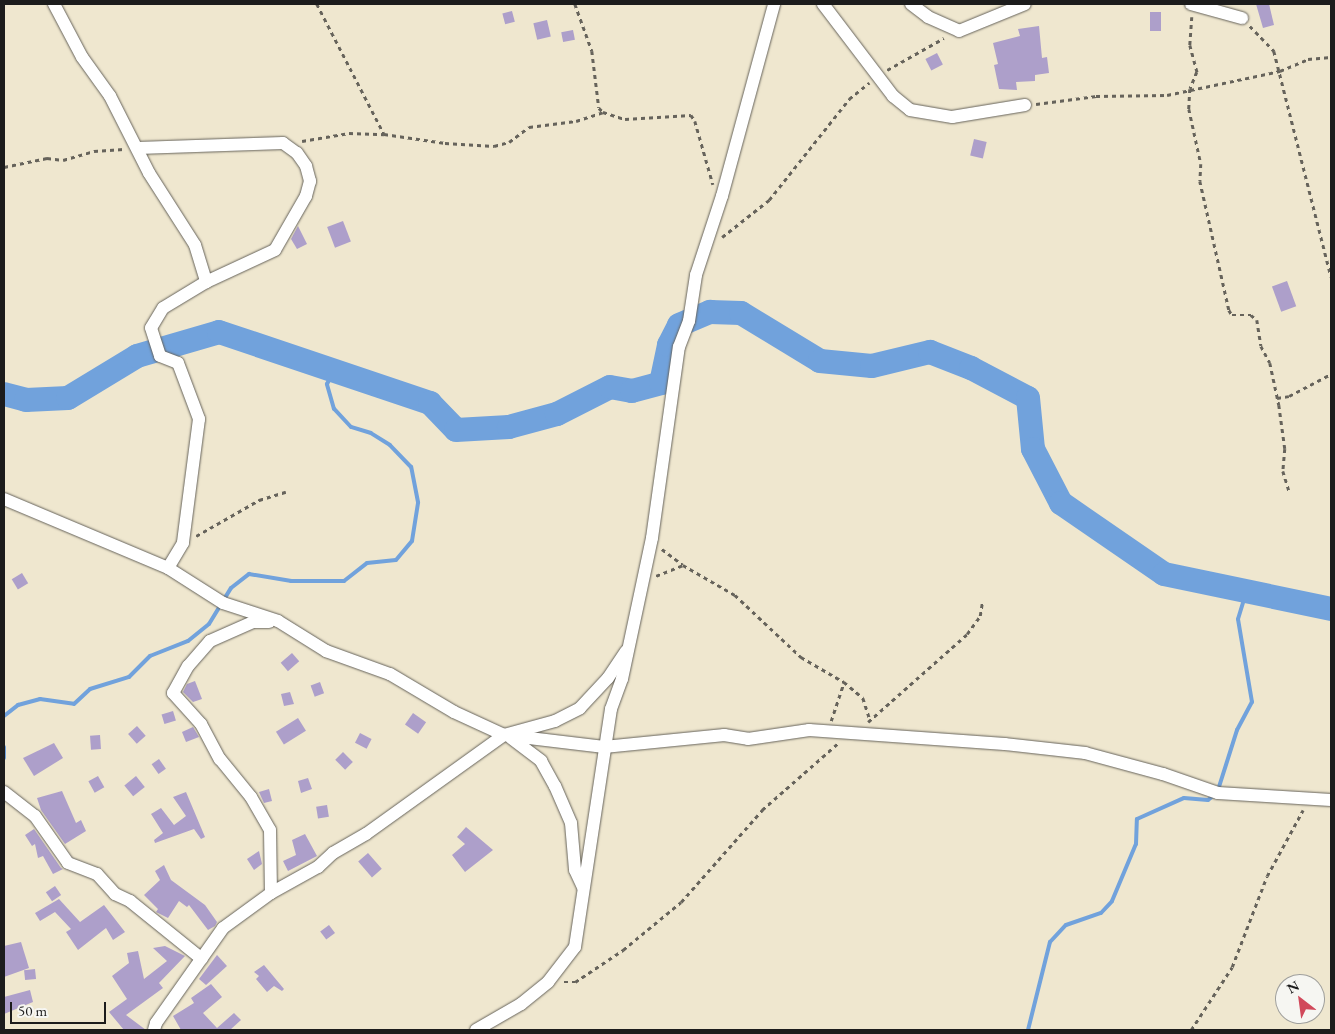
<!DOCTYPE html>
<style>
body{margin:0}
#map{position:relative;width:1335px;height:1034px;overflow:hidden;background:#efe7cf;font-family:"EB Garamond",serif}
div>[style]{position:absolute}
.stream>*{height:4px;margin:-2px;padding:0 2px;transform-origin:2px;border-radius:2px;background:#71a2dc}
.river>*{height:24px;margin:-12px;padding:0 12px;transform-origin:12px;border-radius:12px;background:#71a2dc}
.building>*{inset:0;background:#ad9fca;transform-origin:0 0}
.path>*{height:2.5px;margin-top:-1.25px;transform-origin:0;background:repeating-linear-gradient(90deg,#66635b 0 4px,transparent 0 8px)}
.roads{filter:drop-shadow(0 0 1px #66635b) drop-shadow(0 0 1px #66635b)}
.minor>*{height:12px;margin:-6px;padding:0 6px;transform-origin:6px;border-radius:6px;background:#fff}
span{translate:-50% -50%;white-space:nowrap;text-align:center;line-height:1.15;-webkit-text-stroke:5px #f6f6f2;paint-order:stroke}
.frame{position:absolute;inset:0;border:5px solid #1c1c1c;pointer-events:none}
.north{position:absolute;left:1275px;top:974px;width:50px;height:50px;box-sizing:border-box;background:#f6f6f2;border:1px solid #9f9f9c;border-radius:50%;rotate:330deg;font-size:14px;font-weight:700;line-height:20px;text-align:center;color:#1c1c1c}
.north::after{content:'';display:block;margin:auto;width:18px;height:22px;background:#d1495b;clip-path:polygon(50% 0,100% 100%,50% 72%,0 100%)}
.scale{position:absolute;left:10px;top:1002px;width:96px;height:22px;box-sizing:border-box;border:2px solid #1c1c1c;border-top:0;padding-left:6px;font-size:15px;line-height:18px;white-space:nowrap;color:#1c1c1c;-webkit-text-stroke:4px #f6f6f2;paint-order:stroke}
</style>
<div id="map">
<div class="stream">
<i style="left:4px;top:716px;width:18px;rotate:-38deg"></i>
<i style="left:18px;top:705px;width:23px;rotate:-15deg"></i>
<i style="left:40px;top:699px;width:34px;rotate:8deg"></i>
<i style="left:74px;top:704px;width:22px;rotate:-43deg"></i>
<i style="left:90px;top:689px;width:41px;rotate:-17.1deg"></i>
<i style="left:129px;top:677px;width:30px;rotate:-45deg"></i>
<i style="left:150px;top:656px;width:41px;rotate:-21.5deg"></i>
<i style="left:188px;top:641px;width:27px;rotate:-39deg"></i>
<i style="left:209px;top:624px;width:42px;rotate:-58.6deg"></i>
<i style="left:231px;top:588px;width:23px;rotate:-38deg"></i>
<i style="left:249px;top:574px;width:43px;rotate:9.5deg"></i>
<i style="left:291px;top:581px;width:53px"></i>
<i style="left:344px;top:581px;width:29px;rotate:-38deg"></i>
<i style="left:367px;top:563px;width:29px;rotate:-6deg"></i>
<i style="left:396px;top:560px;width:25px;rotate:-50deg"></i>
<i style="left:412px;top:541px;width:39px;rotate:-81deg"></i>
<i style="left:418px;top:502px;width:36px;rotate:-101deg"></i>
<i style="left:411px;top:467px;width:30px;rotate:-134deg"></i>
<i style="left:390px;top:445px;width:22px;rotate:-148deg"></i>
<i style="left:371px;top:433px;width:21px;rotate:-163deg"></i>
<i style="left:351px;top:427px;width:25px;rotate:-133deg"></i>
<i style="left:334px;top:409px;width:26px;rotate:-106deg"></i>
<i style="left:327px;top:384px;width:17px;rotate:-62deg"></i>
<i style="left:4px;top:747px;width:11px;rotate:90deg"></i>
<i style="left:1218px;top:790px;width:63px;rotate:-72.4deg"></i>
<i style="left:1237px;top:730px;width:32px;rotate:-62deg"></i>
<i style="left:1252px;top:702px;width:84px;rotate:-99.6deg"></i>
<i style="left:1238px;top:619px;width:28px;rotate:-73deg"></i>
<i style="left:1028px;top:1030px;width:91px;rotate:-76deg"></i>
<i style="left:1050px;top:942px;width:23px;rotate:-47deg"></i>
<i style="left:1066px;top:925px;width:37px;rotate:-19deg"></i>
<i style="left:1101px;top:913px;width:16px;rotate:-47deg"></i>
<i style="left:1112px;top:901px;width:62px;rotate:-67.2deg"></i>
<i style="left:1136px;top:844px;width:25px;rotate:-88deg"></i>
<i style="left:1137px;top:819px;width:51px;rotate:-24.1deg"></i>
<i style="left:1184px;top:798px;width:24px;rotate:5deg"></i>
<i style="left:1208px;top:800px;width:8px;rotate:-40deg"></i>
</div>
<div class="river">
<i style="left:4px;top:394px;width:23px;rotate:15deg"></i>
<i style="left:26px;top:400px;width:42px;rotate:-2.7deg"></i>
<i style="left:68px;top:398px;width:81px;rotate:-31.3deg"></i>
<i style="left:137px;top:356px;width:85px;rotate:-16.3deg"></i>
<i style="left:219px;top:332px;width:223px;rotate:18.6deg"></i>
<i style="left:430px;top:403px;width:37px;rotate:46deg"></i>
<i style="left:456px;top:430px;width:53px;rotate:-3.2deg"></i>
<i style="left:509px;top:427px;width:50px;rotate:-15.2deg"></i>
<i style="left:557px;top:414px;width:59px;rotate:-27deg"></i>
<i style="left:610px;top:387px;width:22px;rotate:10deg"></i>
<i style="left:632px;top:391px;width:30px;rotate:-15deg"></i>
<i style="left:661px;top:383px;width:39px;rotate:-78deg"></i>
<i style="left:669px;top:345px;width:22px;rotate:-63deg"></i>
<i style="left:679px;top:325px;width:34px;rotate:-23deg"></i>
<i style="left:710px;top:312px;width:31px;rotate:2deg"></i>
<i style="left:741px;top:313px;width:92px;rotate:31.3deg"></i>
<i style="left:820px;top:361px;width:52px;rotate:5.5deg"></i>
<i style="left:872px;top:366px;width:60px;rotate:-13.6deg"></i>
<i style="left:930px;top:352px;width:44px;rotate:21.3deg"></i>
<i style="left:971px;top:368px;width:64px;rotate:27.8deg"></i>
<i style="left:1028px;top:398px;width:51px;rotate:84.4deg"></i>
<i style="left:1033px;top:449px;width:61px;rotate:62.6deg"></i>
<i style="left:1061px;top:503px;width:125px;rotate:34.6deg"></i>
<i style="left:1164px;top:574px;width:171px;rotate:11.8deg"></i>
</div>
<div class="building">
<i style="clip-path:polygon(1256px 4px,1269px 4px,1274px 25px,1263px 28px)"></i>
<i style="left:512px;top:11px;width:11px;height:10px;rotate:75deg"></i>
<i style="left:1150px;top:12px;width:11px;height:19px"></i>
<i style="left:547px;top:20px;width:17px;height:14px;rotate:77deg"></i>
<i style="clip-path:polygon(1039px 26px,1042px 58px,1047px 57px,1049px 73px,1035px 75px,1035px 81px,1016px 82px,1017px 90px,999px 89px,994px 65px,998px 64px,993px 43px,1020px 36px,1018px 29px)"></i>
<i style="left:573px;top:30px;width:10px;height:12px;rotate:79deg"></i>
<i style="left:937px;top:53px;width:13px;height:13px;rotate:63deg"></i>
<i style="left:974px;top:139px;width:13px;height:17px;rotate:13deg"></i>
<i style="left:343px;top:221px;width:22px;height:17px;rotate:69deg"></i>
<i style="clip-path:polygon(298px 226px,307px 244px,297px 249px,291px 239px)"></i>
<i style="left:1287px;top:281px;width:27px;height:16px;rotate:70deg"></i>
<i style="left:22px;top:573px;width:12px;height:12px;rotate:59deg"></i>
<i style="left:292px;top:653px;width:11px;height:15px;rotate:49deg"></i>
<i style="clip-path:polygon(195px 681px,202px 699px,193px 702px,183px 692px,187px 684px)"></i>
<i style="left:320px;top:682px;width:12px;height:10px;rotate:70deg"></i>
<i style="clip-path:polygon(290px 692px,294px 704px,284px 706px,281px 694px)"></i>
<i style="left:173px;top:711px;width:10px;height:12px;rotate:73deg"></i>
<i style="left:413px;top:713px;width:16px;height:14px;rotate:35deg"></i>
<i style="left:298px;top:718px;width:15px;height:26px;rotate:58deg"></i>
<i style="left:137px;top:726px;width:13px;height:12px;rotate:48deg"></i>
<i style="clip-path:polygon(193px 727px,199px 737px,186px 742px,182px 732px)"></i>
<i style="left:360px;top:733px;width:13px;height:11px;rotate:27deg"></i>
<i style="left:100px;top:735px;width:14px;height:10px;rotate:86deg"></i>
<i style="clip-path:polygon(54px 743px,63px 758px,34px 776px,23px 758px)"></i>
<i style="left:343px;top:752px;width:14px;height:11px;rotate:45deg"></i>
<i style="left:159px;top:759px;width:12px;height:9px;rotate:55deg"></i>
<i style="left:98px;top:776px;width:13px;height:11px;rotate:61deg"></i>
<i style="left:136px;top:776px;width:14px;height:15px;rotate:51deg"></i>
<i style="clip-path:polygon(308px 778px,312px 789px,301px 793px,298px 781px)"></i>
<i style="clip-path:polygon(269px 789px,272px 801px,264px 803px,259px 792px)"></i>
<i style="clip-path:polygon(62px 791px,76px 823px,81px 820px,86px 831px,65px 844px,41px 810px,37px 798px)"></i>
<i style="clip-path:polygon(186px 792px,205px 837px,201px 839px,194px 829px,155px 843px,154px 840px,163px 833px,151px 814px,161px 808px,174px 825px,186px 816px,173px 797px)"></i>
<i style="left:327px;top:805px;width:12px;height:11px;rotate:81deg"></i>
<i style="clip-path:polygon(466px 827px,493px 850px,465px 872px,452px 855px,465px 844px,457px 837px)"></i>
<i style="clip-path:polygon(34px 829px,61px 868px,63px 869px,53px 874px,43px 856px,38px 858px,35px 844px,32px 846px,25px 835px)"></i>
<i style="clip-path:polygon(305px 834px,317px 856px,288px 871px,283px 861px,296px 855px,292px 840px)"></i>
<i style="clip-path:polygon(259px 851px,262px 864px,254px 870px,247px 859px)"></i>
<i style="left:368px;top:853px;width:21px;height:13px;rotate:49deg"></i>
<i style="clip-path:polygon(164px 865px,171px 880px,205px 905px,217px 922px,215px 926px,208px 930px,189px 905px,187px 907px,179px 901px,168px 918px,156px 912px,158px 909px,144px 895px,160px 880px,155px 871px)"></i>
<i style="left:55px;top:886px;width:11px;height:11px;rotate:56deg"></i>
<i style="clip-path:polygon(59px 899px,80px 922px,104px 905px,125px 932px,113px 940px,106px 928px,78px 950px,66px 932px,71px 929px,55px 912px,40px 921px,35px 913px)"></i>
<i style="left:329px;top:925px;width:10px;height:11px;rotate:53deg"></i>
<i style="clip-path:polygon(21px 942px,29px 968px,4px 977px,4px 946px)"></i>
<i style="clip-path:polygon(165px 946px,185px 956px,159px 983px,163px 988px,126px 1015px,146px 1030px,124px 1030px,109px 1012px,127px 999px,112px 976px,129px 963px,127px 953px,138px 951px,144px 979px,167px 961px,153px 948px)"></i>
<i style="clip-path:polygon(217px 955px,227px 966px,206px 985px,199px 979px)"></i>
<i style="clip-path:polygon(264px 965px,284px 989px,282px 991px,274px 986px,267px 992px,256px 979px,259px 976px,254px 972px)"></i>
<i style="left:35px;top:969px;width:10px;height:11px;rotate:84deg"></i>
<i style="clip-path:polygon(211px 984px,222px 997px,203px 1013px,217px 1028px,234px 1013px,241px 1020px,230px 1030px,181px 1030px,173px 1016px,194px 1003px,191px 998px)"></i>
<i style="clip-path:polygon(30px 990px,33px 1002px,4px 1014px,4px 997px)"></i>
</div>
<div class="path">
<i style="left:317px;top:4px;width:146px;rotate:62.7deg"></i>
<i style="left:575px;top:4px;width:50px;rotate:70.1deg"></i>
<i style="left:592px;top:51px;width:57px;rotate:83deg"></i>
<i style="left:599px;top:108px;width:6px;rotate:45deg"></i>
<i style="left:1192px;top:17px;width:28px;rotate:94deg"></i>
<i style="left:1190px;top:45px;width:28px;rotate:75deg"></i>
<i style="left:1197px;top:72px;width:18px;rotate:112deg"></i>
<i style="left:1190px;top:89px;width:20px;rotate:93deg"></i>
<i style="left:1189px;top:109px;width:56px;rotate:77.7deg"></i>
<i style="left:1201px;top:164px;width:17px;rotate:93deg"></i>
<i style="left:1200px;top:181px;width:132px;rotate:77.3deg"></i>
<i style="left:1229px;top:310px;width:6px;rotate:59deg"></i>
<i style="left:1232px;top:315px;width:19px"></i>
<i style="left:1251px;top:315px;width:8px;rotate:40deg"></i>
<i style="left:1257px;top:320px;width:26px;rotate:81deg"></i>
<i style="left:1261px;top:346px;width:19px;rotate:62deg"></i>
<i style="left:1270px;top:363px;width:43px;rotate:77.9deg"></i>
<i style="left:1279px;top:405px;width:44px;rotate:82.2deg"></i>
<i style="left:1285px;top:449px;width:22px;rotate:95deg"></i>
<i style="left:1283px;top:471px;width:21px;rotate:73deg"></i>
<i style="left:1250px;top:26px;width:35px;rotate:46deg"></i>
<i style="left:1274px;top:51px;width:233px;rotate:75.8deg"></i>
<i style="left:887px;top:70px;width:65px;rotate:-29.3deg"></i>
<i style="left:1036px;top:104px;width:61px;rotate:-7.6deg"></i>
<i style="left:1096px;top:96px;width:71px;rotate:-0.8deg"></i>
<i style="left:1167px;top:95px;width:116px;rotate:-12deg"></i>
<i style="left:1280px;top:71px;width:30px;rotate:-23deg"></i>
<i style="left:1308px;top:59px;width:23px;rotate:-5deg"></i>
<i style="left:302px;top:141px;width:48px;rotate:-9.7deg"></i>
<i style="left:349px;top:133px;width:35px;rotate:2deg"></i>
<i style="left:384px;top:134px;width:62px;rotate:8.4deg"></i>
<i style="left:445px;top:143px;width:49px;rotate:3.5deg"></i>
<i style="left:494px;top:146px;width:16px;rotate:-15deg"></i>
<i style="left:509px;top:142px;width:25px;rotate:-37deg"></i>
<i style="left:529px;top:127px;width:47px;rotate:-7.3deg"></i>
<i style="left:576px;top:121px;width:28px;rotate:-18deg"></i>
<i style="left:603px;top:112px;width:23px;rotate:18deg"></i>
<i style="left:625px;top:119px;width:66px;rotate:-3.5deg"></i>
<i style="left:691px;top:115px;width:7px;rotate:56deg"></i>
<i style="left:695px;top:121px;width:66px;rotate:74.1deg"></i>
<i style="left:4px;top:167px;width:44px;rotate:-11.8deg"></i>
<i style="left:47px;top:158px;width:16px;rotate:7deg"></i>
<i style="left:63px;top:160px;width:32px;rotate:-16deg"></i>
<i style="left:94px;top:151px;width:30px;rotate:-4deg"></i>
<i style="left:722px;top:237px;width:60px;rotate:-38.2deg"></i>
<i style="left:769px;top:200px;width:129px;rotate:-51.6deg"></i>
<i style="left:849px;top:99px;width:26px;rotate:-39deg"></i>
<i style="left:1277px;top:398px;width:12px;rotate:-9deg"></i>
<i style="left:1289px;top:396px;width:47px;rotate:-27.6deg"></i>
<i style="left:196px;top:536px;width:73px;rotate:-29.7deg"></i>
<i style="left:259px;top:500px;width:28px;rotate:-17deg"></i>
<i style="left:662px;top:549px;width:26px;rotate:37deg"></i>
<i style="left:656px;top:576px;width:29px;rotate:-22deg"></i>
<i style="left:683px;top:565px;width:60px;rotate:30deg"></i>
<i style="left:735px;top:595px;width:91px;rotate:43.2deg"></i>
<i style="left:801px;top:657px;width:50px;rotate:30.2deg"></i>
<i style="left:831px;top:721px;width:41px;rotate:-71.6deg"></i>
<i style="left:844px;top:682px;width:25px;rotate:40deg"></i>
<i style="left:863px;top:698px;width:23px;rotate:72deg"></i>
<i style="left:868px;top:722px;width:132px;rotate:-41.6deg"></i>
<i style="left:967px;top:634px;width:22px;rotate:-54deg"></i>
<i style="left:980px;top:616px;width:13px;rotate:-81deg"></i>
<i style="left:564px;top:982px;width:11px"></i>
<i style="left:575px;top:982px;width:58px;rotate:-33.7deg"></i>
<i style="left:623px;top:950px;width:75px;rotate:-39.6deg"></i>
<i style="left:681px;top:902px;width:123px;rotate:-48.6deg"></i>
<i style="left:762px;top:810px;width:100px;rotate:-41.3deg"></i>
<i style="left:1191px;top:1030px;width:75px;rotate:-56.9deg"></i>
<i style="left:1232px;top:967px;width:97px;rotate:-69deg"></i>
<i style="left:1267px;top:876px;width:75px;rotate:-61.4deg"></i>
</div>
<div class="roads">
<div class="minor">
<i style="left:54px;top:4px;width:60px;rotate:62.2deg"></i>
<i style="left:82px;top:57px;width:48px;rotate:54.3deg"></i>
<i style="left:110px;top:96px;width:86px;rotate:63.1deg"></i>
<i style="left:149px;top:173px;width:85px;rotate:57.4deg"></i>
<i style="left:195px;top:245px;width:39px;rotate:73deg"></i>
<i style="left:206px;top:282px;width:50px;rotate:148.8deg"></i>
<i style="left:163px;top:308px;width:23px;rotate:121deg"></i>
<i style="left:151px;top:328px;width:29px;rotate:72deg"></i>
<i style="left:160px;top:356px;width:19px;rotate:21deg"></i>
<i style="left:178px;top:363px;width:60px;rotate:69.4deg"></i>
<i style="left:199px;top:419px;width:125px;rotate:97.4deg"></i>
<i style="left:183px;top:543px;width:29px;rotate:121deg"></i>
<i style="left:823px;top:4px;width:116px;rotate:52.7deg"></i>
<i style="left:893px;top:96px;width:22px;rotate:39deg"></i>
<i style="left:910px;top:110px;width:43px;rotate:9.5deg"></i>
<i style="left:952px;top:117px;width:74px;rotate:-9.3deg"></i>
<i style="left:911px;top:4px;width:21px;rotate:37deg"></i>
<i style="left:928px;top:17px;width:34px;rotate:24deg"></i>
<i style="left:959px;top:31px;width:71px;rotate:-22.2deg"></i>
<i style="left:1191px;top:4px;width:53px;rotate:15.4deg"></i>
<i style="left:138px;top:148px;width:145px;rotate:-2deg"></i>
<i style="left:283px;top:143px;width:17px;rotate:36deg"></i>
<i style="left:297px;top:153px;width:16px;rotate:55deg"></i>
<i style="left:306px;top:166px;width:16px;rotate:75deg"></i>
<i style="left:310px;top:181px;width:16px;rotate:105deg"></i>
<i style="left:306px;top:196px;width:62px;rotate:119.9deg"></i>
<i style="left:275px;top:250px;width:76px;rotate:155.1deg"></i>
<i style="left:4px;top:499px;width:178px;rotate:22.8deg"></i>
<i style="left:168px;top:568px;width:65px;rotate:32.5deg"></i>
<i style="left:223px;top:603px;width:58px;rotate:18.1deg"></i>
<i style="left:278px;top:621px;width:57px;rotate:32deg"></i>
<i style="left:326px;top:651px;width:68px;rotate:19.8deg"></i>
<i style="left:390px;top:674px;width:74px;rotate:30.7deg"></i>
<i style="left:454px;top:712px;width:55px;rotate:24.7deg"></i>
<i style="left:504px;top:735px;width:101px;rotate:6.8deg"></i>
<i style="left:604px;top:747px;width:121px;rotate:-5.7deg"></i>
<i style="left:724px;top:735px;width:24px;rotate:9deg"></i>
<i style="left:748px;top:739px;width:62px;rotate:-8.4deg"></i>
<i style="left:809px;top:730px;width:196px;rotate:4.1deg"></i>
<i style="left:1005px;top:744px;width:81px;rotate:6.4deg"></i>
<i style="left:1085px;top:753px;width:81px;rotate:15.1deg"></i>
<i style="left:1163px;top:774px;width:58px;rotate:19.1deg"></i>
<i style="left:1218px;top:793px;width:113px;rotate:3.5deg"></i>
<i style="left:269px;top:622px;width:16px;rotate:180deg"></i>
<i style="left:253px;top:622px;width:47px;rotate:156.2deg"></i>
<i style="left:210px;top:641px;width:33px;rotate:131deg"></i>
<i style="left:188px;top:666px;width:31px;rotate:119deg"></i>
<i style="left:173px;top:693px;width:42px;rotate:47.9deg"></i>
<i style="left:201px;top:724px;width:40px;rotate:62deg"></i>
<i style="left:220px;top:759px;width:49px;rotate:50.8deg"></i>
<i style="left:251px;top:797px;width:38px;rotate:60deg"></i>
<i style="left:270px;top:830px;width:63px;rotate:89.1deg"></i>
<i style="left:511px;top:738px;width:38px;rotate:37deg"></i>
<i style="left:541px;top:761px;width:29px;rotate:61deg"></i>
<i style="left:555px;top:786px;width:40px;rotate:66.6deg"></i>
<i style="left:571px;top:823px;width:47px;rotate:85.1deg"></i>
<i style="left:575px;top:870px;width:19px;rotate:65deg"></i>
<i style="left:4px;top:792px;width:39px;rotate:38deg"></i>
<i style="left:35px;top:816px;width:57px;rotate:54.9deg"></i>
<i style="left:68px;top:863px;width:31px;rotate:21deg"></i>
<i style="left:97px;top:874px;width:27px;rotate:48deg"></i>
<i style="left:115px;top:894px;width:17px;rotate:25deg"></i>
<i style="left:130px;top:901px;width:92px;rotate:38.9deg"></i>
<i style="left:154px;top:1030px;width:7px;rotate:-74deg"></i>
<i style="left:156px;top:1023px;width:116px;rotate:-54.8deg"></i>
<i style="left:223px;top:928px;width:59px;rotate:-36.1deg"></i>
<i style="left:271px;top:893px;width:54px;rotate:-29deg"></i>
<i style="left:318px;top:867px;width:21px;rotate:-43deg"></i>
<i style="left:333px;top:853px;width:38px;rotate:-30deg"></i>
<i style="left:366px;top:834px;width:170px;rotate:-35.7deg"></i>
<i style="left:504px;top:735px;width:53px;rotate:-15.4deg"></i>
<i style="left:555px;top:721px;width:28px;rotate:-27deg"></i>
<i style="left:580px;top:708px;width:41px;rotate:-47deg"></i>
<i style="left:608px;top:678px;width:32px;rotate:-56deg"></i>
<i style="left:476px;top:1030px;width:52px;rotate:-30deg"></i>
<i style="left:521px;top:1004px;width:35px;rotate:-39deg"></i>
<i style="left:548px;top:982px;width:44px;rotate:-52.4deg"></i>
<i style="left:575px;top:947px;width:241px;rotate:-81.4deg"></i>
<i style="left:611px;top:709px;width:32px;rotate:-70deg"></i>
<i style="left:622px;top:679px;width:144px;rotate:-78deg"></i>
<i style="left:652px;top:538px;width:193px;rotate:-82deg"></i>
<i style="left:679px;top:347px;width:28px;rotate:-69deg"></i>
<i style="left:689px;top:321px;width:47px;rotate:-81.3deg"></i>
<i style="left:696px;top:275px;width:83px;rotate:-71.8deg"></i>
<i style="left:722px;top:196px;width:199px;rotate:-74.8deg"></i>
</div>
</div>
<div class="frame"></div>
<div class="north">N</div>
<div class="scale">50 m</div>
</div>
